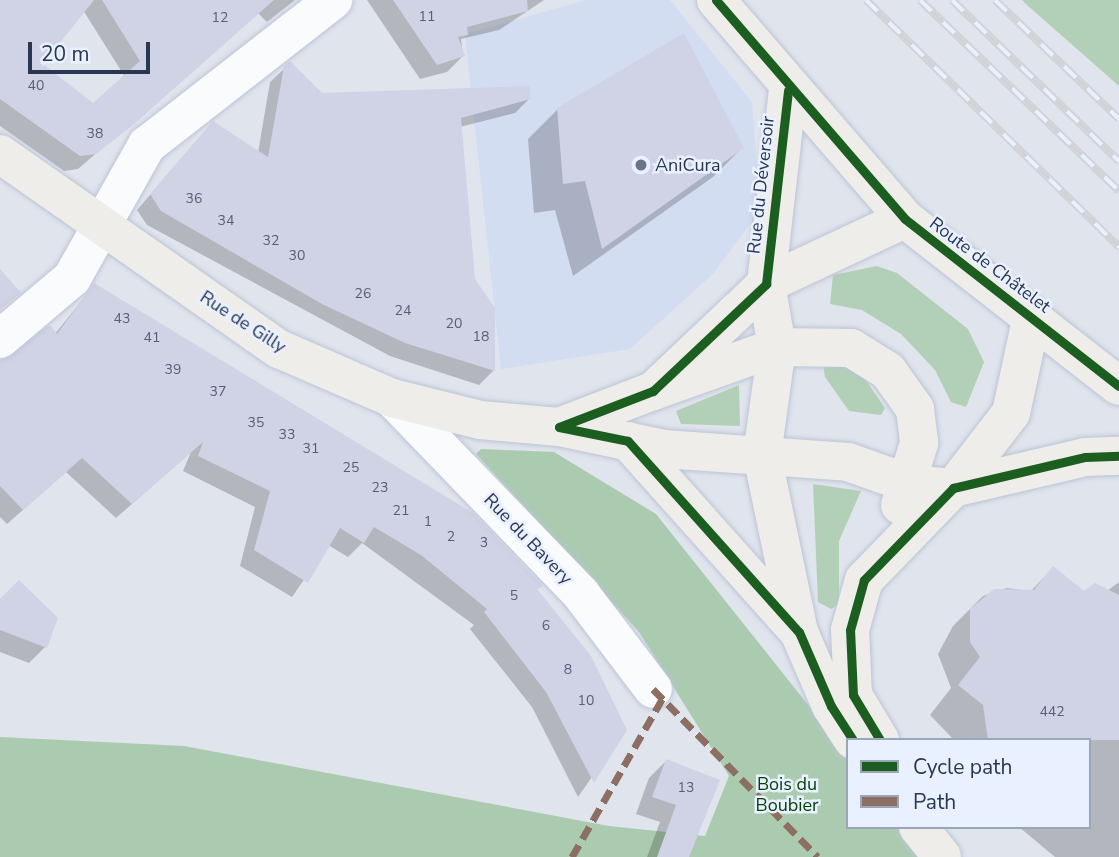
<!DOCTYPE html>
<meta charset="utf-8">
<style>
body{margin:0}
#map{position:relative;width:1119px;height:857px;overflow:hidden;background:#e0e4ed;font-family:"Nunito Sans",sans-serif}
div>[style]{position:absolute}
.built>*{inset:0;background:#d2ddf2}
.green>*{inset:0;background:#b2d0b7}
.forest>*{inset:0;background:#abcbb0}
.shadow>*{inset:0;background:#0003}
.building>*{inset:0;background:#d0d2e5}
.roads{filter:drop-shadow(0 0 2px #bbc4d5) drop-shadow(0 0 2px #bbc4d5)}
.street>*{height:38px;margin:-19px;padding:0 19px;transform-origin:19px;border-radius:19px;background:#fafbfc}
.secondary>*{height:38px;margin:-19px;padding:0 19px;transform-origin:19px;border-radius:19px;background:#efedea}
.rail>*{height:8px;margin-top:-4px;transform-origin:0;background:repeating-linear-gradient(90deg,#e9f0ff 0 16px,#d1d3d7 0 32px);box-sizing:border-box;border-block:2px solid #d1d3d7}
.quiet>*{height:7px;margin-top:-3.5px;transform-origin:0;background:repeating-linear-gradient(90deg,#8d6e63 0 14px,transparent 0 21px)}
.cycleway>*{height:9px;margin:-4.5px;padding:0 4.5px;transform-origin:4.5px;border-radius:4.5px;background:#1b5e20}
.dots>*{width:19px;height:19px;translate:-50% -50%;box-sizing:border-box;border:4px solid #e9f0ff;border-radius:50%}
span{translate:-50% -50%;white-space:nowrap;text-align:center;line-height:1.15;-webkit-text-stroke:5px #e9f0ff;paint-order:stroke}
.number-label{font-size:14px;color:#545e78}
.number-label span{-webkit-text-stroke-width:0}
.poi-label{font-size:18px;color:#293753}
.left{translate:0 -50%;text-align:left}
.street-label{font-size:18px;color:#293753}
.park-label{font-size:18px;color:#064309}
.legend{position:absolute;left:846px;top:738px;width:245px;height:91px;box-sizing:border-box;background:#e9f0ff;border:2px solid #9ca6ba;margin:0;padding:9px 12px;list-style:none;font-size:21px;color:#293753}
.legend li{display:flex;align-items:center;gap:14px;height:35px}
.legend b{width:35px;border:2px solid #9ca6ba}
.scale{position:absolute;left:28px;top:42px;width:122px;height:32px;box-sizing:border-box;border:4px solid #293753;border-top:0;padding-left:9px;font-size:21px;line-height:24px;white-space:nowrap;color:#293753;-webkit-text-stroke:5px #e9f0ff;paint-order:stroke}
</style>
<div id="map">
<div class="built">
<i style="clip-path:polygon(586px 0,670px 0,752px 102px,760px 210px,713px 274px,630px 349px,501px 369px,465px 34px)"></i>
</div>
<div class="green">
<i style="clip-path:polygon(1022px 0,1119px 0,1119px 86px,1027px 5px)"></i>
<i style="clip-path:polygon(877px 266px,897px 273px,968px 329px,984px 362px,966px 407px,951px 402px,935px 370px,901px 334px,862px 310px,830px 304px,833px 275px)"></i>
<i style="clip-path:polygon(822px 359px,860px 372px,885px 408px,881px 415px,849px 411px,825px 377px)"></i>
<i style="clip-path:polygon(739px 385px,740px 426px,681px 424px,676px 411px)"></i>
<i style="clip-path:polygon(813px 484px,861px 491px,839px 541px,839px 604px,831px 609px,818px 602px)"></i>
</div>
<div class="forest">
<i style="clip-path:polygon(481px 449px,554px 452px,656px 514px,848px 755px,848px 827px,900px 827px,922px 857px,0 857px,0 737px,184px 746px,609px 826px,705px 836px,729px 776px,639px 632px,476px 454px)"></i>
</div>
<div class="shadow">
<i style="clip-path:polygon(evenodd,0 0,295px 0,267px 22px,258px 13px,78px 169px,64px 171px,0 126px,0 0,83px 10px,125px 77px,93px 106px,41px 64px,83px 10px)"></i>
<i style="clip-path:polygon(367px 0,544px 0,499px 30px,461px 39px,463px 56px,447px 72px,420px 79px)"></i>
<i style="clip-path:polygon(285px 68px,321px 95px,529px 99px,515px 113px,460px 127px,473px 280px,493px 309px,493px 371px,479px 385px,390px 356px,147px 225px,137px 210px,199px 138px,258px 153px,270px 82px)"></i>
<i style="clip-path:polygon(558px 109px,742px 148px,713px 177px,573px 276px,555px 210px,534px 213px,528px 139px)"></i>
<i style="clip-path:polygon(94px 285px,540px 586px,536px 590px,625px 730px,578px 797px,532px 707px,470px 629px,474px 625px,362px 543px,348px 557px,328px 545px,292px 597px,240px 566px,255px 507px,183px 471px,191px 452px,116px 518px,66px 472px,7px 524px,0 517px,0 361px,55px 334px)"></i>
<i style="clip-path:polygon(1053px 568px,1084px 594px,1107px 591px,1119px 582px,1119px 857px,1055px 857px,1019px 827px,1089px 827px,1089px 740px,954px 740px,930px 715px,951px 688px,938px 654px,953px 626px,983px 596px,1007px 588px,1031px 591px)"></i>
<i style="clip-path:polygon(0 602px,45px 647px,29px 663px,0 652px)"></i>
<i style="clip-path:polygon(666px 761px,718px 781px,688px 857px,647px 857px,660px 822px,636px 814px,649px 778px)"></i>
</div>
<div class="building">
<i style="clip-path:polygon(0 0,94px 0,43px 64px,93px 103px,140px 61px,102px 0,274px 0,134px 124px,96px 154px,80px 156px,0 99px)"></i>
<i style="clip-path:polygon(393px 0,527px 0,528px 11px,467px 27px,468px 35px,458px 37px,465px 56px,437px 65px)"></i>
<i style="clip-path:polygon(684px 33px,744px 148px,602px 249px,585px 181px,563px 184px,557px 108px)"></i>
<i style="clip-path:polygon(290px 61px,322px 93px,529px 86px,531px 99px,461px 118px,475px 279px,495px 308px,495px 371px,405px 343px,322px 304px,161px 211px,150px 194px,213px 121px,268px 157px,284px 66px)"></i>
<i style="clip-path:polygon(0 269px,21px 293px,0 310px)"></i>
<i style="clip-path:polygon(94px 283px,473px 513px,543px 586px,537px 589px,591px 656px,627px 730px,594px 783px,546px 692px,484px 612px,487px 609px,421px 555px,374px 527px,364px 543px,340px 528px,308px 583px,254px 550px,270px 491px,198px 456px,203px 442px,132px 504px,82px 458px,23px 510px,0 486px,0 360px,50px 325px,57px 334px)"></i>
<i style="clip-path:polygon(1053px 566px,1084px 591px,1095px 583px,1119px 595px,1119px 740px,988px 740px,983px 705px,958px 685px,980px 657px,970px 642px,970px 609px,994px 589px,1034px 590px)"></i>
<i style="clip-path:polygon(19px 580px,58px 618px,47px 648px,0 630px,0 599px)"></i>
<i style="clip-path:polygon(666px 759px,720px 780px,689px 857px,657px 857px,676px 805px,652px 797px)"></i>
</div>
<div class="roads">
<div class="street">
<i style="left:0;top:339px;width:94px;rotate:-40.3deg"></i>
<i style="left:72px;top:278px;width:153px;rotate:-60.6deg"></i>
<i style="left:147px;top:145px;width:236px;rotate:-37.9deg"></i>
<i style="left:392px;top:398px;width:272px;rotate:46deg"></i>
<i style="left:581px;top:594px;width:119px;rotate:52.8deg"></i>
</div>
<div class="secondary">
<i style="left:716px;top:0;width:289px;rotate:49.2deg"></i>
<i style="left:905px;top:219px;width:271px;rotate:38deg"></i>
<i style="left:788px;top:90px;width:195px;rotate:96.5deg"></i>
<i style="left:766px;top:284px;width:64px;rotate:80.1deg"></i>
<i style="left:777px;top:347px;width:109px;rotate:97.9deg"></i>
<i style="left:762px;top:455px;width:181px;rotate:78.2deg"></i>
<i style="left:799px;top:632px;width:81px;rotate:66.6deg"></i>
<i style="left:831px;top:706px;width:40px;rotate:57.1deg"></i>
<i style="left:0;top:154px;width:340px;rotate:35deg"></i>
<i style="left:279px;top:349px;width:123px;rotate:23.4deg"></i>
<i style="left:392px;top:398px;width:91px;rotate:14deg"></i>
<i style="left:480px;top:420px;width:79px;rotate:5.1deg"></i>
<i style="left:559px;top:427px;width:107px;rotate:11.8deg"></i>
<i style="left:664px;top:449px;width:184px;rotate:4deg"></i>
<i style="left:848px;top:462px;width:66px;rotate:19.5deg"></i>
<i style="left:910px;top:484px;width:43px;rotate:5.3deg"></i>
<i style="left:953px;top:488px;width:136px;rotate:-13.2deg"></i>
<i style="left:1085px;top:457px;width:34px;rotate:-2deg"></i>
<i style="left:653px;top:391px;width:132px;rotate:-19.5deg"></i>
<i style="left:777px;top:347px;width:74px;rotate:0.8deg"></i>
<i style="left:851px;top:348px;width:44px;rotate:31.9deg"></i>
<i style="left:888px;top:371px;width:47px;rotate:54.6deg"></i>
<i style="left:915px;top:409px;width:34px;rotate:83deg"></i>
<i style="left:919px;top:443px;width:65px;rotate:107deg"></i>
<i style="left:559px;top:427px;width:101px;rotate:-21deg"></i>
<i style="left:653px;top:391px;width:156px;rotate:-43.4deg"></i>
<i style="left:766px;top:284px;width:153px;rotate:-25.1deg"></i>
<i style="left:628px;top:441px;width:254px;rotate:48.2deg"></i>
<i style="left:880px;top:740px;width:52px;rotate:-121deg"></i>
<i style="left:853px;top:695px;width:65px;rotate:-92.6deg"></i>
<i style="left:850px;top:630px;width:52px;rotate:-74.4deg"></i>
<i style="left:864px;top:580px;width:128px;rotate:-45.9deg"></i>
<i style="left:953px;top:488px;width:95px;rotate:-52.3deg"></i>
<i style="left:1011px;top:413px;width:99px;rotate:-77.8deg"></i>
<i style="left:918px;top:827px;width:38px;rotate:51deg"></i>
</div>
</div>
<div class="rail">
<i style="left:866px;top:0;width:354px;rotate:44.3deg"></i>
<i style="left:920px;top:0;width:276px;rotate:43.8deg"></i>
<i style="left:952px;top:0;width:232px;rotate:44deg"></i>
<i style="left:995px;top:0;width:172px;rotate:43.8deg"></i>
</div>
<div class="quiet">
<i style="left:653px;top:689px;width:235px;rotate:45.5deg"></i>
<i style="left:572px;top:857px;width:182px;rotate:-60.3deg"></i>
</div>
<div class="cycleway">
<i style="left:716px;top:0;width:289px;rotate:49.2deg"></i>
<i style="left:905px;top:219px;width:271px;rotate:38deg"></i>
<i style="left:559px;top:427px;width:101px;rotate:-21deg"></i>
<i style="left:653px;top:391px;width:156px;rotate:-43.4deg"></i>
<i style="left:766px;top:284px;width:195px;rotate:-83.5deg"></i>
<i style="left:559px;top:427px;width:70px;rotate:11.5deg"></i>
<i style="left:628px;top:441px;width:256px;rotate:48.2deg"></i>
<i style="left:799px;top:632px;width:81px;rotate:66.6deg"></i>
<i style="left:831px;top:706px;width:40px;rotate:57.1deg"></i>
<i style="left:880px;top:740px;width:52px;rotate:-121deg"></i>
<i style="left:853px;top:695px;width:65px;rotate:-92.6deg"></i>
<i style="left:850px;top:630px;width:52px;rotate:-74.4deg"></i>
<i style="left:864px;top:580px;width:128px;rotate:-45.9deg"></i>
<i style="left:953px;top:488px;width:136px;rotate:-13.2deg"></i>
<i style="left:1085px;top:457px;width:34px;rotate:-2deg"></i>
</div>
<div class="dots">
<i style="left:641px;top:165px;background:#697489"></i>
</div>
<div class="number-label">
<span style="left:427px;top:17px">11</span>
<span style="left:220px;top:18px">12</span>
<span style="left:36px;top:86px">40</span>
<span style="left:95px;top:134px">38</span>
<span style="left:194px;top:199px">36</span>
<span style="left:226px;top:221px">34</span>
<span style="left:271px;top:241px">32</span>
<span style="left:297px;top:256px">30</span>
<span style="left:363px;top:294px">26</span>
<span style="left:403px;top:311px">24</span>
<span style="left:122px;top:319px">43</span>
<span style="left:454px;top:324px">20</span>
<span style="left:481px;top:337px">18</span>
<span style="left:152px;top:338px">41</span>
<span style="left:173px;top:370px">39</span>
<span style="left:218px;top:392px">37</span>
<span style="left:256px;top:423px">35</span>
<span style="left:287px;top:435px">33</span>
<span style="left:311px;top:449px">31</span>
<span style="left:351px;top:468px">25</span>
<span style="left:380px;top:488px">23</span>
<span style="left:401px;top:511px">21</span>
<span style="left:428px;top:522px">1</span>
<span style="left:451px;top:537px">2</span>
<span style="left:484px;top:543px">3</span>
<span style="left:514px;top:596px">5</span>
<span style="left:546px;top:626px">6</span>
<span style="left:568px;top:670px">8</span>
<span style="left:586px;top:701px">10</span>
<span style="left:1052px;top:712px">442</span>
<span style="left:686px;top:788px">13</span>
</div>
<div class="poi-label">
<span class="left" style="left:655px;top:165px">AniCura</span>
</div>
<div class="street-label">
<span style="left:761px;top:185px;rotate:-84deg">Rue du Déversoir</span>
<span style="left:990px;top:265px;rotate:37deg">Route de Châtelet</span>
<span style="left:243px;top:322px;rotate:33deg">Rue de Gilly</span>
<span style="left:528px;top:539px;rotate:46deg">Rue du Bavery</span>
</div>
<div class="park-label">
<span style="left:787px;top:795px">Bois du<br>Boubier</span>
</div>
<ul class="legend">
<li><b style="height:9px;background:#1b5e20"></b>Cycle path</li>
<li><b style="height:9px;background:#8d6e63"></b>Path</li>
</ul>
<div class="scale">20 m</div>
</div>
